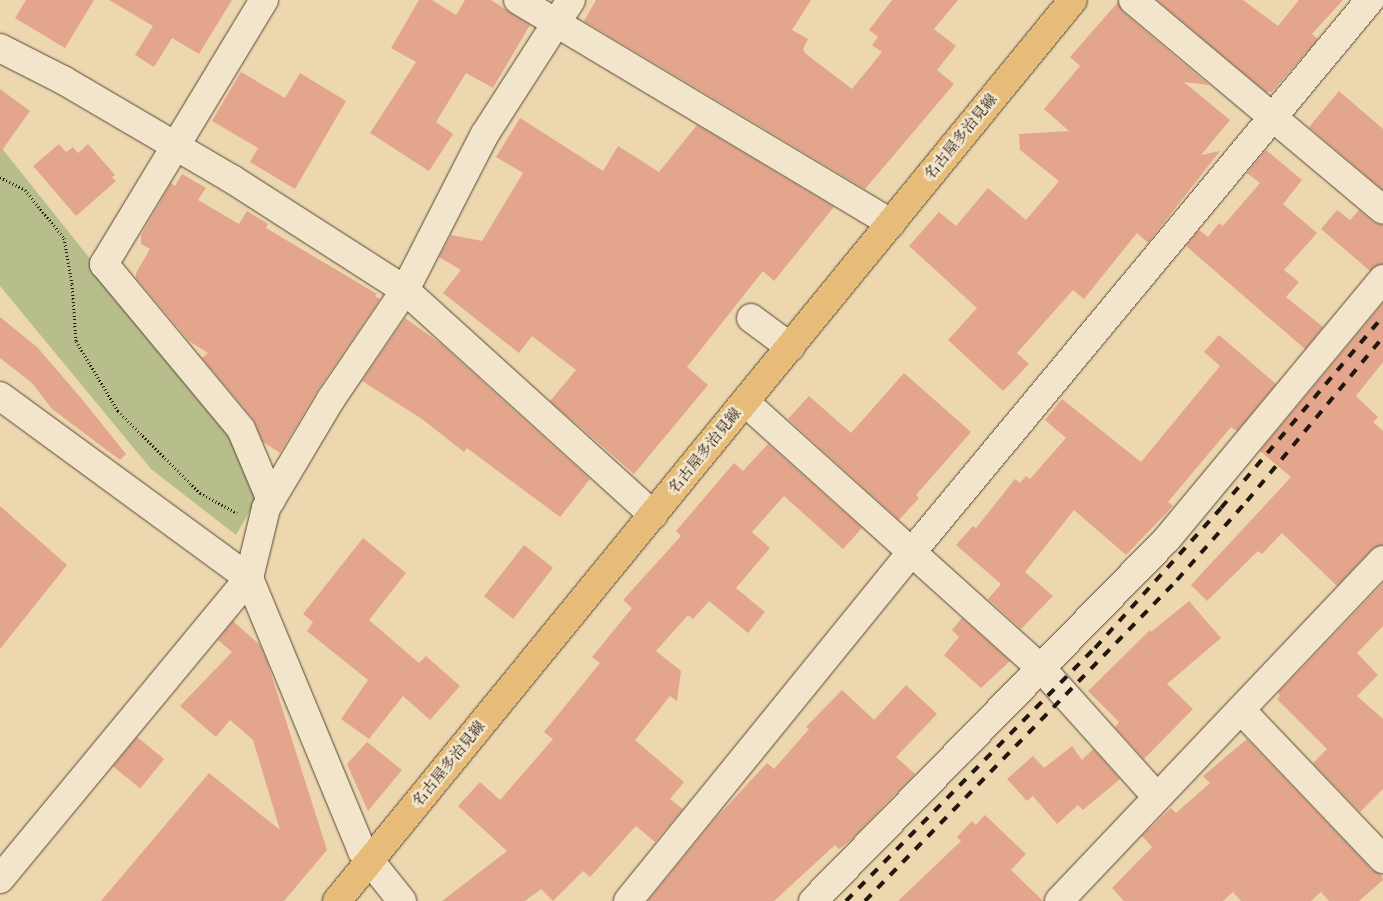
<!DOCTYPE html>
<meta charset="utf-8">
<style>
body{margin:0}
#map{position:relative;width:1383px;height:901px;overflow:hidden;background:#edd7af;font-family:"IM FELL Great Primer","Noto Serif JP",serif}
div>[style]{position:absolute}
.green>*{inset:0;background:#b8be8b}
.building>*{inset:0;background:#e3a68c;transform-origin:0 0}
.path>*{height:3px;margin-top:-1.5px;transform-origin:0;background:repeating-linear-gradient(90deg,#21170f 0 1px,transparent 0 3.5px)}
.roads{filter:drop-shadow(0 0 1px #544737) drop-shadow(0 0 1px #544737)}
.minor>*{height:28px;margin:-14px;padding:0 14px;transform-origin:14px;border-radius:14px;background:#f3e5cb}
.major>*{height:28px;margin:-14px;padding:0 14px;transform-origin:14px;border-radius:14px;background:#e6bc78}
.rail>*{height:4px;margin-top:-2px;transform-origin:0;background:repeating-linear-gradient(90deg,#21170f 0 9px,transparent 0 18px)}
span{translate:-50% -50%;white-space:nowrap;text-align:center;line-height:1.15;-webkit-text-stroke:5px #f3e5cb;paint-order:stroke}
.street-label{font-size:15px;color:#21170f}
</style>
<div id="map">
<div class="green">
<i style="clip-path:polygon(0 146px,230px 434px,258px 497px,236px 535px,151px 469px,0 286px)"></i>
</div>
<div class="building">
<i style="clip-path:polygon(26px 0,94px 0,65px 48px,15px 18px)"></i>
<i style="clip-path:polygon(109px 0,232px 0,199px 54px,172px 38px,154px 67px,135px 55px,153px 26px)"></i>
<i style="clip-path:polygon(419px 0,432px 0,456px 15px,465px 0,491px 0,530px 25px,493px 88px,466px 73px,436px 122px,453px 134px,429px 171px,370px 133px,416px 62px,391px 48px)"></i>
<i style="clip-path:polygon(596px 0,811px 0,792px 30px,808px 39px,803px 49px,806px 54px,852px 89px,882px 52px,872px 45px,878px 37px,869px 30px,892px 0,958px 0,934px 29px,956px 46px,937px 70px,954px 84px,865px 189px,584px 21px)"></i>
<i style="clip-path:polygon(1157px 0,1243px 0,1278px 26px,1299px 0,1343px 0,1312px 34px,1318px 39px,1272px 92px,1266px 92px)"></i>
<i style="clip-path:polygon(1118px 2px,1123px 12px,1209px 85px,1184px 82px,1230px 120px,1201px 155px,1220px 151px,1148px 243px,1137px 233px,1084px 299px,1073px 290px,1017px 353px,1029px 364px,1003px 391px,948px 340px,977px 308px,909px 246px,939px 212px,956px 226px,988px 188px,1026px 220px,1059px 181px,1020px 150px,1019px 134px,1069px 131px,1044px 109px,1080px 66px,1070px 57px)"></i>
<i style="clip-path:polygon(241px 72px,285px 98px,300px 73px,346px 101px,295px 189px,250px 162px,258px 148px,212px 121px)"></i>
<i style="clip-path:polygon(0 89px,30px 111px,0 153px)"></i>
<i style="clip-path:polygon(1339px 91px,1383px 129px,1383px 190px,1309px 127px)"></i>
<i style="clip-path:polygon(520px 118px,603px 171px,618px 146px,659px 172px,697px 125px,834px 207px,774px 281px,763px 271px,687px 367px,708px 385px,634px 474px,550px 401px,576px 370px,532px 336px,519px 353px,443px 293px,461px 270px,439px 257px,451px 235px,482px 241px,523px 173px,496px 157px)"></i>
<i style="clip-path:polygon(59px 144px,66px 152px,73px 147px,78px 153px,88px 144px,115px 175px,112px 177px,116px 181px,76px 216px,33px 166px)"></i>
<i style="clip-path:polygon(1266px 150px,1302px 180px,1283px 204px,1317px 233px,1284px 270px,1299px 282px,1286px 297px,1323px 327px,1305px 349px,1186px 246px,1199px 230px,1208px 237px,1219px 223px,1223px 226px,1260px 183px,1247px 173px)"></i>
<i style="clip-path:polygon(182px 174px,206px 188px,198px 200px,239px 224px,247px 211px,268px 224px,266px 228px,377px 294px,375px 296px,380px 299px,318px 390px,280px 453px,263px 442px,253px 419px,202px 358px,208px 353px,189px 341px,136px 278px,136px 273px,150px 249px,141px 244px,141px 235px,171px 183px,175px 186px)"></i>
<i style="clip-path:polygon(1337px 210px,1350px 220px,1359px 210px,1373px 222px,1383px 225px,1383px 264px,1370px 271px,1321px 229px)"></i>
<i style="clip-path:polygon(1383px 303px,1383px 362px,1356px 396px,1378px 417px,1373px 422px,1383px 431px,1383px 545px,1372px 549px,1337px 586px,1282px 533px,1262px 554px,1258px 551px,1207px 601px,1191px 585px,1291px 477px,1260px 451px)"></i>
<i style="clip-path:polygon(0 317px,37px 347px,81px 398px,126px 454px,120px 460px,52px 409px,32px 383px,0 358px)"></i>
<i style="clip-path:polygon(405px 318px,440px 343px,590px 479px,560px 517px,467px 448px,464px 452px,422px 419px,362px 381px)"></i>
<i style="clip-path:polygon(1219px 335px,1276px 384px,1237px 431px,1231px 427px,1168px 502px,1173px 506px,1126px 555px,1074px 510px,1025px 572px,1053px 596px,1021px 629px,988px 599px,1001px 584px,956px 545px,973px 526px,976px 528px,1015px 479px,1020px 483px,1026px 476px,1030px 479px,1066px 438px,1045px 420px,1062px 399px,1141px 462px,1220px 366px,1204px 352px)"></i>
<i style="clip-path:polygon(904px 373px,971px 432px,916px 495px,919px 498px,899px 520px,788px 419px,809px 396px,851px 433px)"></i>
<i style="clip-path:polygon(768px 444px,862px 528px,843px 549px,784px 496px,752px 532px,770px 548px,736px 588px,765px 612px,748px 633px,709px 601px,693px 619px,688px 615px,656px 651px,681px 671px,677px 701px,670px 696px,635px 740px,684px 782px,670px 799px,683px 809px,655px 842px,636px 826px,590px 877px,583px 871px,553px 901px,541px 889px,525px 901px,442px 901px,507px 851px,458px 806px,480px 782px,500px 800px,553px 739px,544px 732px,600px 663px,592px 657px,632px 608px,623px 600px,681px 536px,676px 531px,734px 463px,743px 471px)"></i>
<i style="clip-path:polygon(0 506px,67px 565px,0 649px)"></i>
<i style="clip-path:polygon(363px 538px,406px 573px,369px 620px,419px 663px,426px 656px,460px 686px,430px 720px,403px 696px,369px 739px,341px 719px,368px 680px,307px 631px,313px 622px,303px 614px)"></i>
<i style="left:524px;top:545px;width:37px;height:65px;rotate:38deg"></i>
<i style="clip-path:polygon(1383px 583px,1383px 626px,1357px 653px,1378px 675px,1357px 696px,1383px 719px,1383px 789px,1360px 812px,1313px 763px,1327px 749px,1277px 699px,1280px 696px,1278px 693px)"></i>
<i style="clip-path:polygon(1189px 601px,1221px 638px,1167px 684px,1193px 709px,1144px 759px,1115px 727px,1119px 722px,1088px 691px,1150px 630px,1151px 632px)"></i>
<i style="clip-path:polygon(962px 618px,1010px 661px,981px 688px,944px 655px,959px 637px,952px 630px)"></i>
<i style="clip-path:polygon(233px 621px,260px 645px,267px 661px,327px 850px,284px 901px,101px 901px,209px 773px,280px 830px,253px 740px,230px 720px,216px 737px,180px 706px,232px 652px,218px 640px)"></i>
<i style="clip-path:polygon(906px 685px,937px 714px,896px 757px,915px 774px,850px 841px,839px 849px,835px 845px,774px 901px,648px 901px,714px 820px,767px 763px,774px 769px,809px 729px,806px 727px,842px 690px,874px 720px)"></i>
<i style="left:137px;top:737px;width:35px;height:38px;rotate:39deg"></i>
<i style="clip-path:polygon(1247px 739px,1372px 870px,1381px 874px,1383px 880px,1359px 901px,1329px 901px,1321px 892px,1311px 901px,1241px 901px,1233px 892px,1223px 901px,1124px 901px,1112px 888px,1152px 847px,1142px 836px,1171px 808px,1176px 813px,1210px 783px,1203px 776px)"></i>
<i style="clip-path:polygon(367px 742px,402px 770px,368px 811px,347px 764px)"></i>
<i style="clip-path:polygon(1072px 746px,1082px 760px,1093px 749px,1120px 779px,1083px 810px,1078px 805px,1057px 824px,1033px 796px,1027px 801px,1007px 779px,1033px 756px,1044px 768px)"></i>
<i style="clip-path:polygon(985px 815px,1026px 854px,1011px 870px,1043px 901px,898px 901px,961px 841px,957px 837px,972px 821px,976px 825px)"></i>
</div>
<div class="path">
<i style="left:0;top:177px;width:28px;rotate:27deg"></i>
<i style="left:25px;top:190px;width:62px;rotate:50.9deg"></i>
<i style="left:64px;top:238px;width:47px;rotate:80.1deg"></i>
<i style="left:72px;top:284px;width:57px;rotate:86deg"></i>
<i style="left:76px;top:341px;width:82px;rotate:59deg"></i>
<i style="left:118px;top:411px;width:116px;rotate:45deg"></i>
<i style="left:200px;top:493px;width:42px;rotate:28.4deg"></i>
</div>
<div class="roads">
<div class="minor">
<i style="left:264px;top:0;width:309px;rotate:121.2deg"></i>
<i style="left:104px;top:264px;width:214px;rotate:50.3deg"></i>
<i style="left:241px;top:429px;width:77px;rotate:67.1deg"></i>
<i style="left:518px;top:0;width:435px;rotate:30.9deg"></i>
<i style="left:1133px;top:0;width:326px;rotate:40deg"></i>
<i style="left:0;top:48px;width:71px;rotate:26.9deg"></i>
<i style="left:63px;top:80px;width:196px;rotate:30.4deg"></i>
<i style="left:232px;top:179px;width:206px;rotate:32.7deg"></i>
<i style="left:405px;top:290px;width:335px;rotate:42.2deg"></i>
<i style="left:751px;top:318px;width:49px;rotate:36.6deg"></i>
<i style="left:0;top:396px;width:308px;rotate:36.2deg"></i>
<i style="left:249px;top:578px;width:295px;rotate:67.5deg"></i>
<i style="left:362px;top:851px;width:64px;rotate:51.3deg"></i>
<i style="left:745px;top:402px;width:399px;rotate:42deg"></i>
<i style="left:1042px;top:669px;width:172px;rotate:48.1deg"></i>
<i style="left:1241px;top:710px;width:206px;rotate:46.4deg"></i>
<i style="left:0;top:879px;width:391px;rotate:-50.4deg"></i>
<i style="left:249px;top:578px;width:72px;rotate:-76.3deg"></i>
<i style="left:266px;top:508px;width:127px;rotate:-59.2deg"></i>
<i style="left:331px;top:399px;width:132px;rotate:-55.8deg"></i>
<i style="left:405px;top:290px;width:175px;rotate:-62.9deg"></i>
<i style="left:485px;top:134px;width:159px;rotate:-57.3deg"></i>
<i style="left:628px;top:901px;width:449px;rotate:-50.9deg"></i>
<i style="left:911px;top:553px;width:719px;rotate:-50.31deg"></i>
<i style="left:813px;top:901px;width:506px;rotate:-45.64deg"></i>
<i style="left:1167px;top:539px;width:338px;rotate:-50.3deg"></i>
<i style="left:1059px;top:901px;width:470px;rotate:-46.5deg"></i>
</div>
<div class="major">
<i style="left:337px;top:901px;width:1163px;rotate:-50.76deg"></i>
</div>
</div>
<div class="rail">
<i style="left:846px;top:901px;width:355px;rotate:-45.5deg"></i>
<i style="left:1095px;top:648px;width:188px;rotate:-48deg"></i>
<i style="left:1221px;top:508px;width:251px;rotate:-49.8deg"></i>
<i style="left:865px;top:901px;width:448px;rotate:-45.8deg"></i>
<i style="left:1177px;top:580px;width:106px;rotate:-48.5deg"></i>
<i style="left:1247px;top:501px;width:213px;rotate:-50.3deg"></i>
</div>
<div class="street-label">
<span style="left:961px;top:137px;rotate:-51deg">名古屋多治見線</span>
<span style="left:705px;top:451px;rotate:-51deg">名古屋多治見線</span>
<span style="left:449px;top:764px;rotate:-51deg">名古屋多治見線</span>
</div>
</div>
